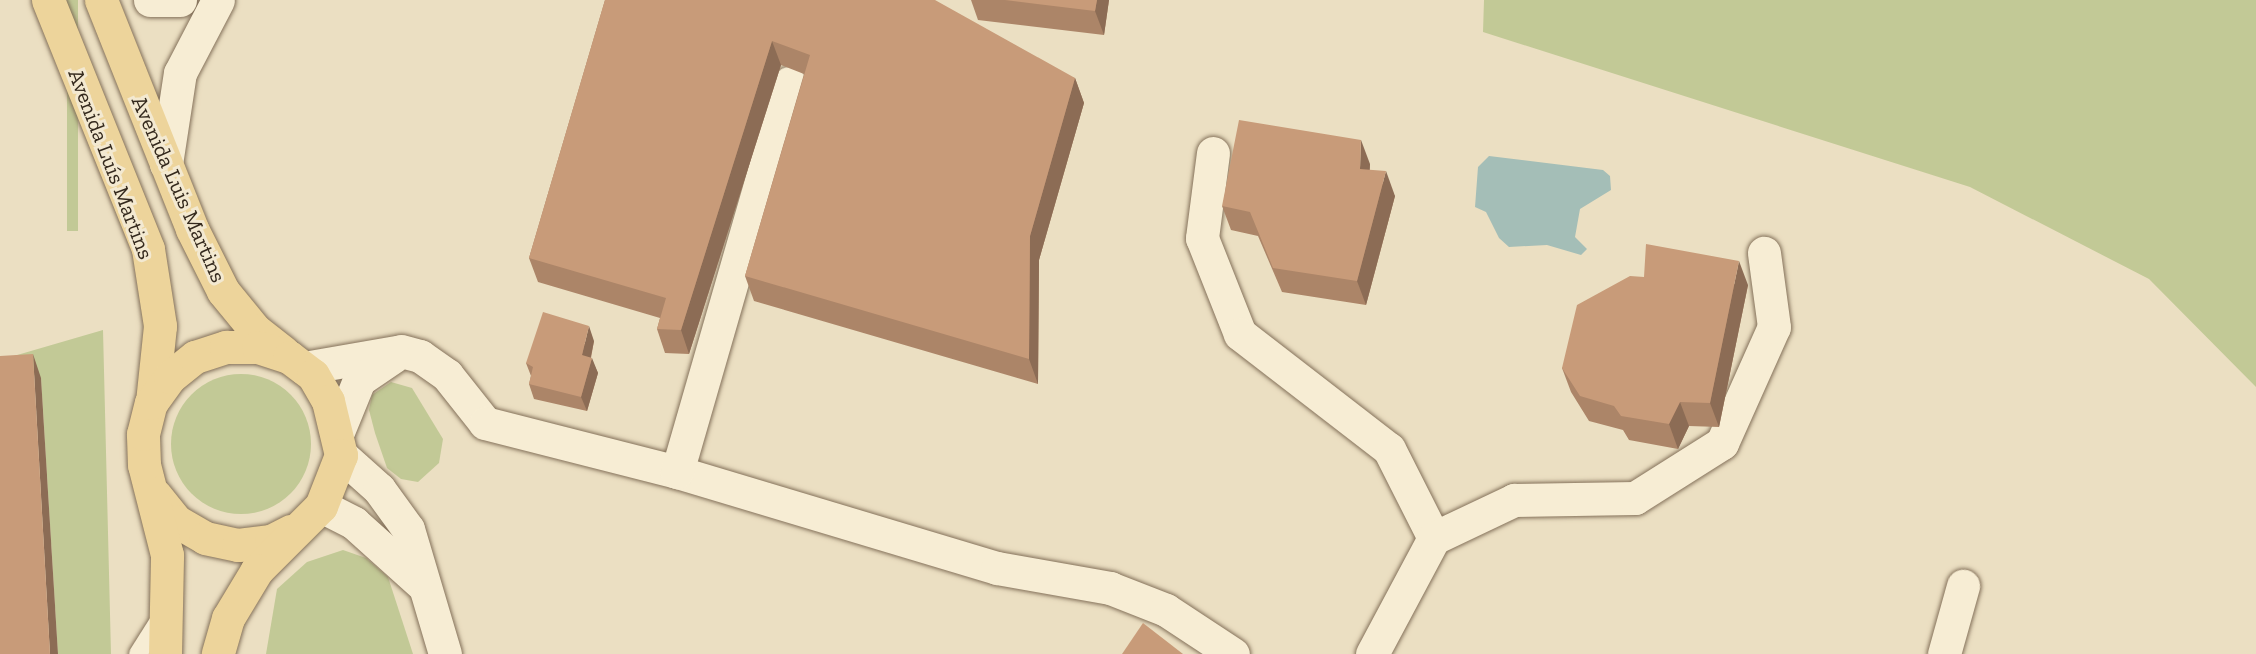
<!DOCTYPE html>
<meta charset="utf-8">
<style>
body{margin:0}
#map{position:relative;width:2256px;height:654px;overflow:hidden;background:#ebdfc2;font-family:"Zilla Slab",serif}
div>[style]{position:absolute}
.green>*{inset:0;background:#c2c996;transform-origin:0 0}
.round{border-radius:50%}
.water>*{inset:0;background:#a4beb7}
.roads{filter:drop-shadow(0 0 2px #84715a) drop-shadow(0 0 2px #84715a)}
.lane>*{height:18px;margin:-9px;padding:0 9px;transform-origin:9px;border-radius:9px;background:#f7edd4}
.street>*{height:33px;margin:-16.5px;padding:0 16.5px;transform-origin:16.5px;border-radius:16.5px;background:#f7edd4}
.primary>*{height:33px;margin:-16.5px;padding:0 16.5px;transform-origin:16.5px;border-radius:16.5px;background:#edd49b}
.wall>*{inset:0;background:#ac8568}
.shaded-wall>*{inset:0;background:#8c6c55}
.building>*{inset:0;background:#c89b79}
span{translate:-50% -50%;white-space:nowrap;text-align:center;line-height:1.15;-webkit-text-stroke:6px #f3e9d1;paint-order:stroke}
.street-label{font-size:22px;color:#34291d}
</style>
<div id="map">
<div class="green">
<i style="left:67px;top:0;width:11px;height:231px"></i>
<i style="clip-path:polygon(1484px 0,2256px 0,2256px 387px,2149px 279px,1970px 187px,1483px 32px)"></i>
<i style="clip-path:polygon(103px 330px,111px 654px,58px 654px,41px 378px,0 360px)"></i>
<i class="round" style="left:171px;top:374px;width:140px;height:140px"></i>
<i style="clip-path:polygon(391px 382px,412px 388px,443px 439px,439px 463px,418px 482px,401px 479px,387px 468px,375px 433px,369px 410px,372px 395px)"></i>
<i style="clip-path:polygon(343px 550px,366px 558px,388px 577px,413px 654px,266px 654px,277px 589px,307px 562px)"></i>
</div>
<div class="water">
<i style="clip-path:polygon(1489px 156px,1603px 170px,1610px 176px,1611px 190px,1580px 209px,1575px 237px,1587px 249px,1581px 255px,1547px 245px,1509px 247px,1499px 238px,1486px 212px,1475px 207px,1478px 167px)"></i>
</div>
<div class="roads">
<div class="lane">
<i style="left:138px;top:654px;width:45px;rotate:-57.7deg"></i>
</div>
<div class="street">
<i style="left:150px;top:0;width:30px"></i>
<i style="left:1213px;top:153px;width:86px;rotate:97.4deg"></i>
<i style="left:1202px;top:238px;width:103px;rotate:68.4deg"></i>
<i style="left:1240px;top:334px;width:188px;rotate:37.7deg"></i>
<i style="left:1389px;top:449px;width:100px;rotate:63.2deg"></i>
<i style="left:166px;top:164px;width:92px;rotate:-81.3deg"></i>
<i style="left:180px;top:73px;width:82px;rotate:-62.5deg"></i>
<i style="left:304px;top:368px;width:98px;rotate:-9.9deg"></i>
<i style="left:401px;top:351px;width:20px;rotate:15deg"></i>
<i style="left:420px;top:356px;width:33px;rotate:35deg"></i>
<i style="left:447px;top:375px;width:61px;rotate:51.6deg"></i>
<i style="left:485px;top:423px;width:198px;rotate:14.3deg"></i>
<i style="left:677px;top:472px;width:334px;rotate:16.7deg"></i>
<i style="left:997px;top:568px;width:115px;rotate:10deg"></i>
<i style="left:1110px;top:588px;width:60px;rotate:21.4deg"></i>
<i style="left:1166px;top:610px;width:80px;rotate:33.3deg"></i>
<i style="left:337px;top:434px;width:58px;rotate:-67.8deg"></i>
<i style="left:359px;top:380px;width:42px;rotate:-34.4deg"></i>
<i style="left:341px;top:455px;width:51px;rotate:41.8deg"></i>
<i style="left:379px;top:489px;width:49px;rotate:54.1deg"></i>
<i style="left:408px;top:529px;width:130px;rotate:73.5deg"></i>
<i style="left:677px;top:472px;width:405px;rotate:-73.9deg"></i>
<i style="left:321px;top:506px;width:37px;rotate:27deg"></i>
<i style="left:354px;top:523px;width:93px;rotate:41.9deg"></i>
<i style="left:1372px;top:654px;width:132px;rotate:-61.9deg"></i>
<i style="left:1434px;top:538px;width:89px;rotate:-25.4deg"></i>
<i style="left:1514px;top:500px;width:121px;rotate:-0.9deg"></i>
<i style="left:1635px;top:498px;width:103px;rotate:-32.3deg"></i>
<i style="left:1722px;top:443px;width:127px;rotate:-65.9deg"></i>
<i style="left:1774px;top:327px;width:75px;rotate:-97.7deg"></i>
<i style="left:1944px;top:654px;width:71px;rotate:-74.4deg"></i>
</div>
<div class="primary">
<i style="left:48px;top:0;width:268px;rotate:68.1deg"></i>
<i style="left:148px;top:249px;width:78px;rotate:81.1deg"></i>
<i style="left:160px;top:326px;width:76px;rotate:96deg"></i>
<i style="left:101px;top:0;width:246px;rotate:68.3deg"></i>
<i style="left:192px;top:229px;width:69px;rotate:63.4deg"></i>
<i style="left:223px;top:291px;width:50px;rotate:50.6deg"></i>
<i style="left:255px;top:330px;width:36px;rotate:38deg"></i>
<i style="left:155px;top:495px;width:33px;rotate:51deg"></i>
<i style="left:176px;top:521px;width:34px;rotate:30deg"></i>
<i style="left:205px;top:538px;width:34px;rotate:12deg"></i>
<i style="left:238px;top:545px;width:33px;rotate:-7deg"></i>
<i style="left:271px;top:541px;width:22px;rotate:-27deg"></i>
<i style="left:165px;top:654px;width:99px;rotate:-88.8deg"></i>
<i style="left:167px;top:555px;width:93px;rotate:-104.3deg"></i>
<i style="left:144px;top:465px;width:31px;rotate:-92deg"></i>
<i style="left:143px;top:434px;width:32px;rotate:-76deg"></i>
<i style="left:151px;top:403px;width:32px;rotate:-54deg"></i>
<i style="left:170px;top:377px;width:32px;rotate:-39deg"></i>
<i style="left:195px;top:357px;width:33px;rotate:-18deg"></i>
<i style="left:226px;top:347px;width:32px"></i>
<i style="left:258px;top:347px;width:33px;rotate:18deg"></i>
<i style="left:289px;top:357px;width:30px;rotate:37deg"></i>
<i style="left:313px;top:375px;width:30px;rotate:60deg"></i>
<i style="left:328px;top:401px;width:56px;rotate:76.5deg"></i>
<i style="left:341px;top:455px;width:55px;rotate:111.4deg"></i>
<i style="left:321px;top:506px;width:91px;rotate:135deg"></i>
<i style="left:257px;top:570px;width:56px;rotate:121.1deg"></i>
<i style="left:228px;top:618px;width:37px;rotate:106deg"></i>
</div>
</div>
<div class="wall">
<i style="clip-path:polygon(605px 0,1075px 78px,1084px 103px,1039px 260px,1038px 384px,754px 301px,745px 276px,804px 74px,781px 65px,689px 354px,665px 353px,657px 329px,660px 318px,538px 282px,529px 258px)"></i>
<i style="clip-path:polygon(971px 0,1109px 0,1104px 35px,978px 20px)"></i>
<i style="clip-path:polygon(1370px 164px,1369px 170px,1395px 196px,1366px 305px,1282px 292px,1258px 236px,1231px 230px,1222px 206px)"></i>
<i style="clip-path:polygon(1644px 277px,1748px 285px,1719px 427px,1689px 426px,1678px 449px,1629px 440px,1623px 430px,1589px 421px,1571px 392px,1562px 368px)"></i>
<i style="clip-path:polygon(594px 341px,591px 358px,598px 373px,587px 411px,534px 399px,529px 384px,531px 376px,526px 363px)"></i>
</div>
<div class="shaded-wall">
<i style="clip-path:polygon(1097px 0,1109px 0,1104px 35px,1095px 11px)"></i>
<i style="clip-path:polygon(772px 41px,781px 65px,689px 354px,681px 330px)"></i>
<i style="clip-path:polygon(1075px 78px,1084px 103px,1039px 260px,1038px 384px,1029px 359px,1030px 236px)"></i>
<i style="clip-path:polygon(1361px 140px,1370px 164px,1369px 193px,1360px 169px)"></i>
<i style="clip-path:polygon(1386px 171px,1395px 196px,1366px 305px,1357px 281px)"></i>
<i style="clip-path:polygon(1739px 261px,1748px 285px,1719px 427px,1710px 403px)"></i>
<i style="clip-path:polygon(589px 326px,594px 341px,588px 370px,582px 355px)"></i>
<i style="clip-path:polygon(33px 354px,41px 378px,58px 654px,50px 654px)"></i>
<i style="clip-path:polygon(592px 358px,598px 373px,587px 411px,581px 397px)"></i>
<i style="clip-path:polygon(1680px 402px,1689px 426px,1678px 449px,1669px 424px)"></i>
</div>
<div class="building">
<i style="clip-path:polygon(605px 0,935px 0,1075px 78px,1030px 236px,1029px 359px,745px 276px,810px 55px,772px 41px,681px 330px,657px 329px,666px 298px,529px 258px)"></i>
<i style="clip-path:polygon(1005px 0,1097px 0,1095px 11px)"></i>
<i style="clip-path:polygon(1239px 120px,1361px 140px,1360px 169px,1386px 171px,1357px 281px,1273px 268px,1250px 212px,1222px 206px)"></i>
<i style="clip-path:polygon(1646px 244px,1739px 261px,1710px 403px,1680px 402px,1669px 424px,1621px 416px,1614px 406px,1580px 396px,1562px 368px,1577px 305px,1630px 276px,1644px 277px)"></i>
<i style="clip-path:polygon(543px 312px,589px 326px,582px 355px,592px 358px,581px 397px,529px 384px,533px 367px,526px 363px)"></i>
<i style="clip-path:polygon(33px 354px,50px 654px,0 654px,0 356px)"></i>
<i style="clip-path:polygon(1143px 623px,1183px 654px,1122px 654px)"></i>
</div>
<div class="street-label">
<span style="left:111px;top:164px;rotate:69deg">Avenida Luís Martins</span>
<span style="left:179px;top:189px;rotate:66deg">Avenida Luis Martins</span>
</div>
</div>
